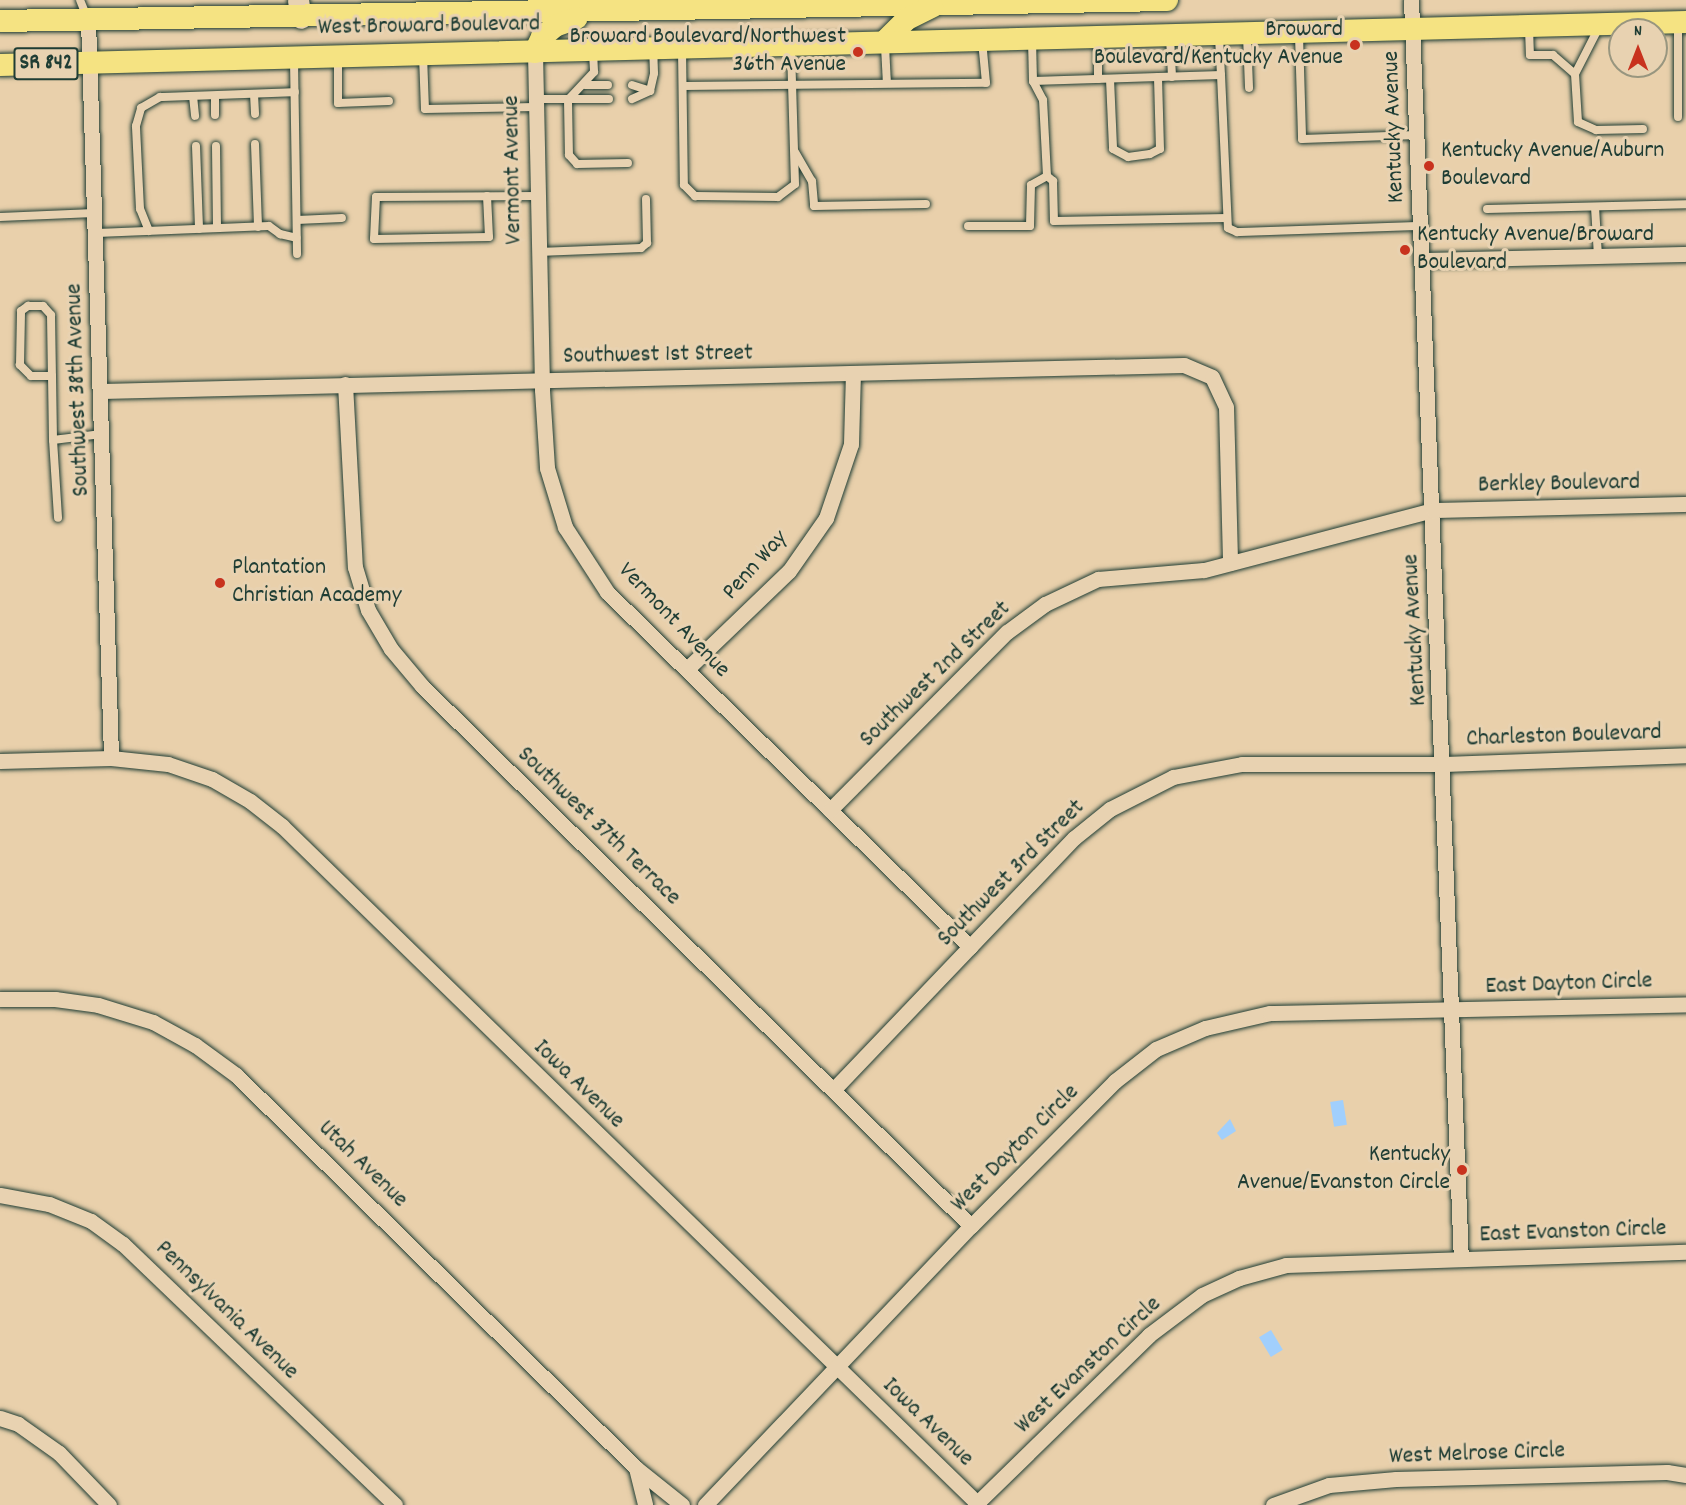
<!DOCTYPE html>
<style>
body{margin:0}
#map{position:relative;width:1686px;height:1505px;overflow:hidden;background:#e9d0ab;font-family:Dekko,sans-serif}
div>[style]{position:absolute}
.water>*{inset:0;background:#a1cffc;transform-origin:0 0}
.roads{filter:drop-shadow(0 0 2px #1f3d34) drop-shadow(0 0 2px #1f3d34)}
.lane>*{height:8px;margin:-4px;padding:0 4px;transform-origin:4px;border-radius:4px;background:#e8d2b1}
.street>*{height:15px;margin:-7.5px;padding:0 7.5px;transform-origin:7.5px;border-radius:7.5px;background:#e8d2b1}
.secondary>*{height:21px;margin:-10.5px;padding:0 10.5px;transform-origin:10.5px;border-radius:10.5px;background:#e8d2b1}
.primary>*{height:22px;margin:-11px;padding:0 11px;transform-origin:11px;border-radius:11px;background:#f5e382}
.dots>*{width:16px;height:16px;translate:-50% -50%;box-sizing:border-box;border:3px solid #e8d2b1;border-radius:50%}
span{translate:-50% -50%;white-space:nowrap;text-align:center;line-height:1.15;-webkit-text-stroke:6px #e8d2b1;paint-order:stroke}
.shield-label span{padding:2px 4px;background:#e8d2b1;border:2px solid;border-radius:4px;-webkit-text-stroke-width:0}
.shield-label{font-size:22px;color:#1f3d34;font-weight:700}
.street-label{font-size:24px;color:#1f3d34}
.poi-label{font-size:24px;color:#1f3d34}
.right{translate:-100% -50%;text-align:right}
.left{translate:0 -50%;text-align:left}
.north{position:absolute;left:1608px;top:18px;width:60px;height:60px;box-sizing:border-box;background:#e8d2b1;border:2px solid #98967f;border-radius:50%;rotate:0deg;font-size:16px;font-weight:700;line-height:24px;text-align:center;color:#1f3d34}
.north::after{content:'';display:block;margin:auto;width:21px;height:27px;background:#c8321e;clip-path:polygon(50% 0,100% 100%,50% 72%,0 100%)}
</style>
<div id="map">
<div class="water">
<i style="left:1343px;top:1100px;width:25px;height:13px;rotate:81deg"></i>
<i style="clip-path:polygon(1230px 1119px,1236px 1131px,1222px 1140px,1217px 1133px)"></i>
<i style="left:1271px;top:1330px;width:23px;height:14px;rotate:59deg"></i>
</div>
<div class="roads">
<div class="lane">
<i style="left:80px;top:0;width:16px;rotate:68deg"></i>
<i style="left:1678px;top:24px;width:93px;rotate:90deg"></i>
<i style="left:1529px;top:28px;width:27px;rotate:88deg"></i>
<i style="left:1530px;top:55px;width:23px"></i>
<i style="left:1553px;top:55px;width:29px;rotate:41deg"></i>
<i style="left:1575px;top:74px;width:48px;rotate:86.4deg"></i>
<i style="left:1578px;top:122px;width:20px;rotate:24deg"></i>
<i style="left:1596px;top:130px;width:47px;rotate:-1.2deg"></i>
<i style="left:1247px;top:35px;width:53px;rotate:87.8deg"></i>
<i style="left:1299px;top:35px;width:104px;rotate:88.3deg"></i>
<i style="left:1302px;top:139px;width:115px;rotate:-2deg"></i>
<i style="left:1170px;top:37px;width:40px;rotate:87.1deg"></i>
<i style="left:1098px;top:39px;width:40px;rotate:90deg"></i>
<i style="left:885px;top:46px;width:37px;rotate:87deg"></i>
<i style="left:682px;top:50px;width:135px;rotate:89.2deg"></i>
<i style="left:684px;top:185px;width:16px;rotate:45deg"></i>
<i style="left:695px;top:196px;width:83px;rotate:0.7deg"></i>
<i style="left:778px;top:197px;width:21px;rotate:-37deg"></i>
<i style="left:795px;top:184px;width:137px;rotate:-91.7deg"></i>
<i style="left:593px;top:52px;width:20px;rotate:87deg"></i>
<i style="left:594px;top:72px;width:38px;rotate:133deg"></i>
<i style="left:568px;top:100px;width:55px;rotate:89deg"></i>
<i style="left:569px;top:155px;width:12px;rotate:48deg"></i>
<i style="left:577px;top:164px;width:51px;rotate:-1.1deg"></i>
<i style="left:423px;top:55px;width:54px;rotate:87.9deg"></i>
<i style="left:425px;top:109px;width:111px;rotate:-1deg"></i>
<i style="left:294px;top:60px;width:194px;rotate:89.1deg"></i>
<i style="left:338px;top:60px;width:43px;rotate:90deg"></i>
<i style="left:338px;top:103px;width:51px;rotate:-2.2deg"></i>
<i style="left:1575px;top:74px;width:51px;rotate:-62.9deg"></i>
<i style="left:1221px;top:75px;width:153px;rotate:87.4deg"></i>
<i style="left:1228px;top:228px;width:10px;rotate:24deg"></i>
<i style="left:1237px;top:232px;width:183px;rotate:-1.9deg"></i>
<i style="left:1110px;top:79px;width:70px;rotate:87.5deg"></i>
<i style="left:1113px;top:149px;width:17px;rotate:28deg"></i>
<i style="left:1128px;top:157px;width:22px;rotate:-8deg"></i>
<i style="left:1150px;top:154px;width:11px;rotate:-27deg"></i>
<i style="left:1160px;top:149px;width:72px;rotate:-91.6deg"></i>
<i style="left:1033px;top:81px;width:188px;rotate:-1.8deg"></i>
<i style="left:1221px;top:75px;width:39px;rotate:-93deg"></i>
<i style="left:585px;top:85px;width:23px"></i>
<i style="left:632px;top:85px;width:19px;rotate:18deg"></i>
<i style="left:683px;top:86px;width:303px;rotate:-0.6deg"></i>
<i style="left:986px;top:83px;width:42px;rotate:-95.4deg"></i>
<i style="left:254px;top:94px;width:20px;rotate:87deg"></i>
<i style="left:193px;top:96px;width:20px;rotate:84deg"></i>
<i style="left:215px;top:96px;width:19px;rotate:90deg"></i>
<i style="left:537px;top:99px;width:72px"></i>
<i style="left:632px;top:99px;width:20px;rotate:-24deg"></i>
<i style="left:650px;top:91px;width:18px;rotate:-77deg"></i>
<i style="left:654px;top:73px;width:23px;rotate:-92deg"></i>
<i style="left:255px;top:144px;width:83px;rotate:87.9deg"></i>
<i style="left:196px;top:146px;width:83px;rotate:87.9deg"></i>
<i style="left:216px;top:146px;width:82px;rotate:89.3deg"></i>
<i style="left:795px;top:152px;width:34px;rotate:60deg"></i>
<i style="left:812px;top:181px;width:25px;rotate:85deg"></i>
<i style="left:814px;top:206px;width:112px;rotate:-1deg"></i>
<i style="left:1047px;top:176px;width:8px;rotate:40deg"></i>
<i style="left:1053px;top:181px;width:40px;rotate:88.6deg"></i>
<i style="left:1054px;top:221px;width:173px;rotate:-1deg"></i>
<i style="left:487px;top:196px;width:41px;rotate:87.2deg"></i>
<i style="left:489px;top:237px;width:115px;rotate:179deg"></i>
<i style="left:374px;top:239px;width:42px;rotate:-87.3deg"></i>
<i style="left:376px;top:197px;width:161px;rotate:-0.4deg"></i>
<i style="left:1595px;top:207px;width:49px;rotate:86.5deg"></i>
<i style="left:1487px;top:209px;width:199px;rotate:-1.4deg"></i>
<i style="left:0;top:217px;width:94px;rotate:-2.4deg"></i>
<i style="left:297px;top:220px;width:45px;rotate:-2.5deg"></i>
<i style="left:968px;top:226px;width:62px"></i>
<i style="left:1030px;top:226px;width:41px;rotate:-88.6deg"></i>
<i style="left:1031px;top:185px;width:18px;rotate:-29deg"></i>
<i style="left:1047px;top:176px;width:76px;rotate:-93deg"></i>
<i style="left:1043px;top:100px;width:21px;rotate:-118deg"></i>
<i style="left:1033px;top:81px;width:41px;rotate:-91.4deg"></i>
<i style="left:149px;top:231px;width:24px;rotate:-112deg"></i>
<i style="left:140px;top:209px;width:83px;rotate:-92.8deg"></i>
<i style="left:136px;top:126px;width:19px;rotate:-74deg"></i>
<i style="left:141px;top:108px;width:22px;rotate:-30deg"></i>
<i style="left:160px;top:97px;width:135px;rotate:-2.1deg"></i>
<i style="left:97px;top:233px;width:172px;rotate:-2.3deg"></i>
<i style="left:269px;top:226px;width:14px;rotate:36deg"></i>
<i style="left:280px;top:234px;width:17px;rotate:13deg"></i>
<i style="left:538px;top:252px;width:103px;rotate:-2.2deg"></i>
<i style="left:641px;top:248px;width:8px;rotate:-40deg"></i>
<i style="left:647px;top:243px;width:44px;rotate:-91.3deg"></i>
<i style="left:52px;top:376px;width:21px;rotate:180deg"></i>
<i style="left:31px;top:376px;width:16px;rotate:-135deg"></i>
<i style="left:20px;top:365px;width:54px;rotate:-88.9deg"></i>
<i style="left:21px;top:311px;width:9px;rotate:-36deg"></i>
<i style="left:28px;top:306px;width:15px"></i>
<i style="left:43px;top:306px;width:12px;rotate:48deg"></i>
<i style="left:51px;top:315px;width:61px;rotate:89.1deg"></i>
<i style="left:52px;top:376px;width:64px;rotate:89.1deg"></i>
<i style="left:53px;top:440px;width:49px;rotate:-7deg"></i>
<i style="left:53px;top:440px;width:78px;rotate:86.3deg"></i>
</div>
<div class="street">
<i style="left:1411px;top:0;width:1260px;rotate:87.73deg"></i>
<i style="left:88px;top:20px;width:738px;rotate:88.21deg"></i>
<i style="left:535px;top:52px;width:338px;rotate:88.8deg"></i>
<i style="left:542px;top:390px;width:78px;rotate:86.3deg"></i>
<i style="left:547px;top:468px;width:62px;rotate:73deg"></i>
<i style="left:565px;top:527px;width:77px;rotate:57.1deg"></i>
<i style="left:607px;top:592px;width:508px;rotate:44.36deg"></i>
<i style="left:1423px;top:260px;width:263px;rotate:-1.3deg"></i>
<i style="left:345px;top:384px;width:183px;rotate:86.9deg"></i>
<i style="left:355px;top:567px;width:45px;rotate:73.2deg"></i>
<i style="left:368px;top:610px;width:45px;rotate:59.5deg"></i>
<i style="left:391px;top:649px;width:48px;rotate:50deg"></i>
<i style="left:422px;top:686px;width:770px;rotate:44.53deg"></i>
<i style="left:102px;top:391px;width:1082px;rotate:-1.38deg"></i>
<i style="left:1184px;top:365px;width:30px;rotate:23deg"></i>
<i style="left:1212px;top:377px;width:33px;rotate:65deg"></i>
<i style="left:1226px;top:407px;width:156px;rotate:88.5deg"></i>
<i style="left:687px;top:669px;width:141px;rotate:-43.9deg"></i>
<i style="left:789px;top:571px;width:65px;rotate:-55.1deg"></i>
<i style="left:826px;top:518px;width:78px;rotate:-71.3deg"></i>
<i style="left:851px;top:444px;width:70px;rotate:-88.4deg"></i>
<i style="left:0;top:761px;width:111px;rotate:-1.5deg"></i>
<i style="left:111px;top:758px;width:57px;rotate:6deg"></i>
<i style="left:168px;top:764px;width:46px;rotate:18.8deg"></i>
<i style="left:212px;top:779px;width:44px;rotate:30.1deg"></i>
<i style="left:250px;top:801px;width:41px;rotate:38deg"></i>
<i style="left:282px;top:826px;width:973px;rotate:44.25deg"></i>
<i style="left:830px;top:810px;width:251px;rotate:-45.2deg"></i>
<i style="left:1007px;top:632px;width:47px;rotate:-36.4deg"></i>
<i style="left:1045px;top:604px;width:59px;rotate:-25.3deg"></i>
<i style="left:1098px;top:579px;width:106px;rotate:-4.9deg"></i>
<i style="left:1204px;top:570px;width:237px;rotate:-14.7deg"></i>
<i style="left:1433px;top:510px;width:253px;rotate:-1.4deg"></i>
<i style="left:0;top:999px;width:55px"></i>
<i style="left:55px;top:999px;width:43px;rotate:7.9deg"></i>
<i style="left:98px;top:1005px;width:58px;rotate:17.2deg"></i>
<i style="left:153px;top:1022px;width:48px;rotate:28.7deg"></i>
<i style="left:195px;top:1045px;width:51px;rotate:36.2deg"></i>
<i style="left:236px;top:1075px;width:561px;rotate:44.49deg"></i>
<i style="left:636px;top:1468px;width:59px;rotate:38.8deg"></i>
<i style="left:834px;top:1089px;width:347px;rotate:-46.3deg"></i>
<i style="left:1074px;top:838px;width:46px;rotate:-38.9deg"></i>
<i style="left:1110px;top:809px;width:71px;rotate:-26.9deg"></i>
<i style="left:1173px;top:777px;width:70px;rotate:-10.7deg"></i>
<i style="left:1242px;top:764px;width:202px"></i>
<i style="left:1444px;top:764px;width:242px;rotate:-2.1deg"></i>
<i style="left:0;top:1195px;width:50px;rotate:10.4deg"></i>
<i style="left:49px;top:1204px;width:45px;rotate:22deg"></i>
<i style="left:91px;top:1221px;width:39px;rotate:36deg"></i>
<i style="left:123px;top:1244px;width:377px;rotate:43.8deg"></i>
<i style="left:0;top:1418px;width:19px;rotate:18deg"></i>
<i style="left:18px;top:1424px;width:50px;rotate:35.3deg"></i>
<i style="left:59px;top:1453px;width:72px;rotate:46.1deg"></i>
<i style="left:636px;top:1468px;width:38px;rotate:76deg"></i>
<i style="left:705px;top:1505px;width:385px;rotate:-46.4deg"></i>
<i style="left:971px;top:1226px;width:204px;rotate:-45.2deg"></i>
<i style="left:1115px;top:1081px;width:52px;rotate:-38deg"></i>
<i style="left:1156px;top:1049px;width:53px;rotate:-23.2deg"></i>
<i style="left:1205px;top:1028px;width:67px;rotate:-13deg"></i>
<i style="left:1270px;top:1013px;width:416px;rotate:-1.2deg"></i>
<i style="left:975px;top:1505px;width:243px;rotate:-44.3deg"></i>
<i style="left:1149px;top:1335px;width:66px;rotate:-37deg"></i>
<i style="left:1202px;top:1295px;width:41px;rotate:-24.7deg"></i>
<i style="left:1239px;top:1278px;width:49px;rotate:-15.5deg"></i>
<i style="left:1286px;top:1265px;width:400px;rotate:-1.9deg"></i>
<i style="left:1273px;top:1505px;width:59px;rotate:-19.7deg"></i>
<i style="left:1329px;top:1485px;width:67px;rotate:-5.1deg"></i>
<i style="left:1396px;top:1479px;width:271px;rotate:-1.5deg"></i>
<i style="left:1667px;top:1472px;width:19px;rotate:9deg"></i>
</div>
<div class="secondary">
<i style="left:298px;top:0;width:18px;rotate:81deg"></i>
</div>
<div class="primary">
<i style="left:0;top:21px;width:1167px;rotate:-1.03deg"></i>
<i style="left:884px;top:42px;width:33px;rotate:-45deg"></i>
<i style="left:907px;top:19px;width:28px;rotate:-26deg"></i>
<i style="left:535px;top:52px;width:17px;rotate:-65deg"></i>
<i style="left:542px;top:37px;width:17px;rotate:-40deg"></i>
<i style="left:555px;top:26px;width:23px;rotate:-20deg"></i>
<i style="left:0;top:65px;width:1687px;rotate:-1.46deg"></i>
</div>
</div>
<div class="dots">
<i style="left:1355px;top:45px;background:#c8321e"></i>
<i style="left:858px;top:52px;background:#c8321e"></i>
<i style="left:1429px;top:166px;background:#c8321e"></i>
<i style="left:1405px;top:250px;background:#c8321e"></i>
<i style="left:220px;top:583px;background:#c8321e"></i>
<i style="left:1462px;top:1170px;background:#c8321e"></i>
</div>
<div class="shield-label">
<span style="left:46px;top:64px">SR 842</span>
</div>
<div class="street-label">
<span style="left:429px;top:27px;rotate:-1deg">West Broward Boulevard</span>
<span style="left:1395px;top:127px;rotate:-92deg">Kentucky Avenue</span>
<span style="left:514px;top:170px;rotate:-91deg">Vermont Avenue</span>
<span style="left:658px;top:356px;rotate:-1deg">Southwest 1st Street</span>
<span style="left:79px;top:390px;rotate:-92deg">Southwest 38th Avenue</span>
<span style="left:1559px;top:485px;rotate:-1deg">Berkley Boulevard</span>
<span style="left:756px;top:566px;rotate:-48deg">Penn Way</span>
<span style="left:673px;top:621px;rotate:46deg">Vermont Avenue</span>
<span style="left:1416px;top:630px;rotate:-93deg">Kentucky Avenue</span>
<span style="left:936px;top:675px;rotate:-44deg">Southwest 2nd Street</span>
<span style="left:1564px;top:737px;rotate:-2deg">Charleston Boulevard</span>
<span style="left:598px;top:827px;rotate:44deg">Southwest 37th Terrace</span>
<span style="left:1012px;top:874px;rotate:-45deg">Southwest 3rd Street</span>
<span style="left:1569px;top:985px;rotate:-2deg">East Dayton Circle</span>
<span style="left:578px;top:1085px;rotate:44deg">Iowa Avenue</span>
<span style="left:1016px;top:1149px;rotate:-45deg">West Dayton Circle</span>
<span style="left:362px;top:1165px;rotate:44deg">Utah Avenue</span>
<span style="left:1573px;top:1233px;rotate:-2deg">East Evanston Circle</span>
<span style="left:226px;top:1311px;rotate:44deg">Pennsylvania Avenue</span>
<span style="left:1089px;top:1366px;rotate:-43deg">West Evanston Circle</span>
<span style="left:927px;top:1423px;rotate:44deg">Iowa Avenue</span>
<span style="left:1477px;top:1455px;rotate:-2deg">West Melrose Circle</span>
</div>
<div class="poi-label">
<span class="right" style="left:1343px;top:45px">Broward<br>Boulevard/Kentucky Avenue</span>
<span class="right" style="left:846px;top:52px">Broward Boulevard/Northwest<br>36th Avenue</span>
<span class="left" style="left:1441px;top:166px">Kentucky Avenue/Auburn<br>Boulevard</span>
<span class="left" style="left:1417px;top:250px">Kentucky Avenue/Broward<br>Boulevard</span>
<span class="left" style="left:232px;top:583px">Plantation<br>Christian Academy</span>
<span class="right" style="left:1450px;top:1170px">Kentucky<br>Avenue/Evanston Circle</span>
</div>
<div class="north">N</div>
</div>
